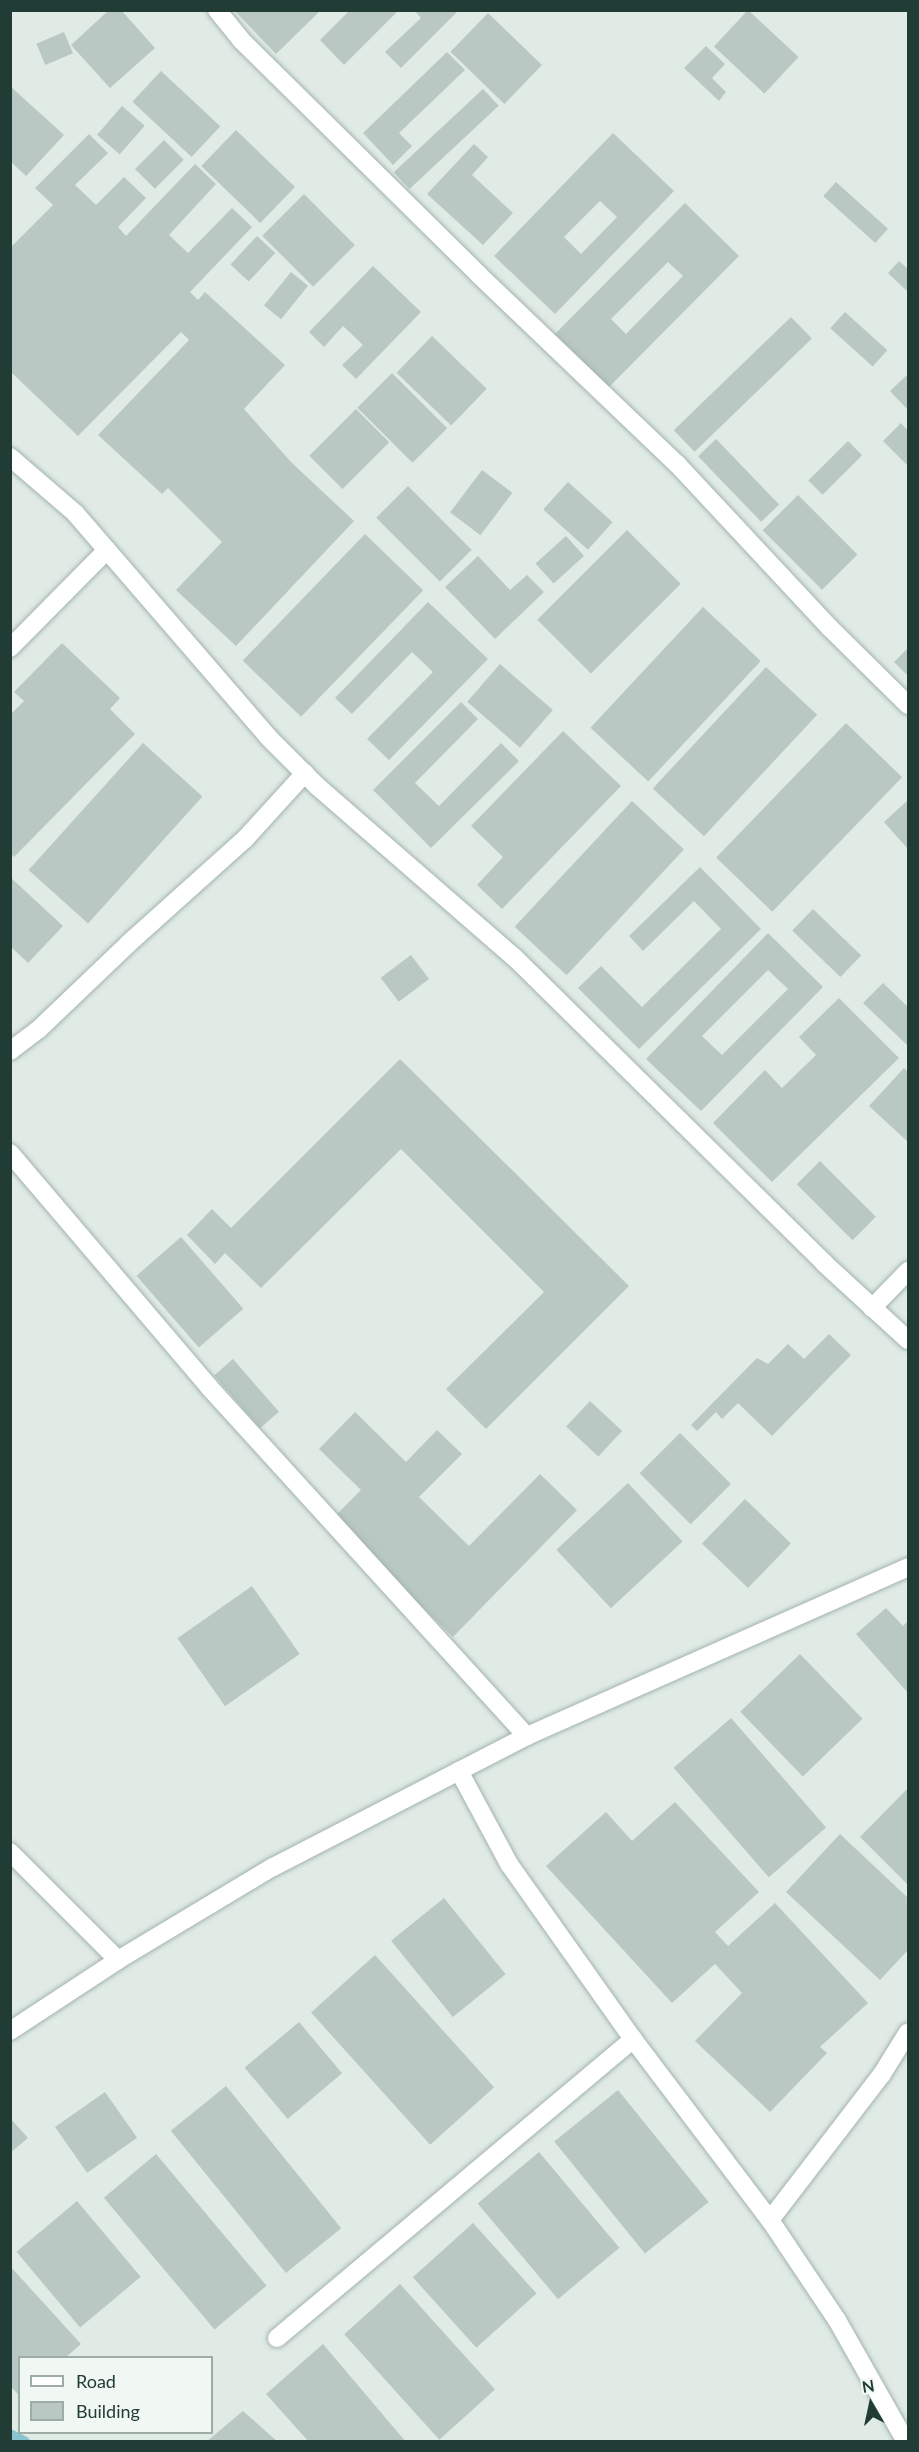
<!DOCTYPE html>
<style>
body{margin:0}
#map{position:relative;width:919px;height:2452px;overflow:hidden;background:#e0ebe6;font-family:Lato,sans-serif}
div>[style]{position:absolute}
.stream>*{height:12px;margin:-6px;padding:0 6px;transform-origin:6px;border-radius:6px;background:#89c3cf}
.building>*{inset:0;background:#b9c8c2;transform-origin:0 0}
.roads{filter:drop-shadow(0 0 2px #a3b3ad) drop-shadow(0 0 2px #a3b3ad)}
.minor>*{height:18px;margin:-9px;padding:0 9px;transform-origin:9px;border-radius:9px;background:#fff}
span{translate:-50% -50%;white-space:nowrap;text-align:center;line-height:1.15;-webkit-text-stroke:5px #f1f8f4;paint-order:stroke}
.frame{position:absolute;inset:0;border:12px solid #213b35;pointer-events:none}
.legend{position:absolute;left:18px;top:2356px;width:195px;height:78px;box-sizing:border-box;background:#f1f8f4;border:2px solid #9eaca8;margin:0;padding:8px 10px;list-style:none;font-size:18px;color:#213b35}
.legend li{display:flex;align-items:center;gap:12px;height:30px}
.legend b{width:30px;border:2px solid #9eaca8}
.north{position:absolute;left:841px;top:2374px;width:60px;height:60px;-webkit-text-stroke:4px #f1f8f4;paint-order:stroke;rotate:351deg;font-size:16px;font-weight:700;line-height:24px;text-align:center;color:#213b35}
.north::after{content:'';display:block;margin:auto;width:21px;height:27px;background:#213b35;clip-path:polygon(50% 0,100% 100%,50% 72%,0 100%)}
</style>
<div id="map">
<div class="stream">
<i style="left:10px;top:2435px;width:16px;rotate:27deg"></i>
</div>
<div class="building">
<i style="clip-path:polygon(109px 10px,121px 10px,155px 48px,110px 88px,71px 45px)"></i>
<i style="clip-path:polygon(234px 10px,321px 10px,276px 54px)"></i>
<i style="clip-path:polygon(350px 10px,399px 10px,344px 65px,320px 40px)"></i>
<i style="clip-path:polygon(414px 10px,459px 10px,401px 68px,385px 52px,421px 18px)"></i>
<i style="left:748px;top:10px;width:69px;height:50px;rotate:43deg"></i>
<i style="left:488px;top:13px;width:75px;height:54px;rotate:44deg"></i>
<i style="left:64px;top:32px;width:23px;height:30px;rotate:67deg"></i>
<i style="clip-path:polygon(706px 46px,725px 64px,712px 78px,726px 92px,719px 101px,684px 68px)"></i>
<i style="clip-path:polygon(447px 52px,465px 70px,399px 133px,412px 146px,393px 165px,363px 133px)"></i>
<i style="left:161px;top:71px;width:81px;height:42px;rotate:43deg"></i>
<i style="clip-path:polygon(10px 86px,64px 135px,26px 176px,10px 161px)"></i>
<i style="left:483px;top:89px;width:23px;height:122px;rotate:47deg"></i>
<i style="left:122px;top:106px;width:30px;height:38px;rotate:41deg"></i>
<i style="left:236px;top:130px;width:82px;height:50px;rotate:44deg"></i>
<i style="clip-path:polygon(evenodd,613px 133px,674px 191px,555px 314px,494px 256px,613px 133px,600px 201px,617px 217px,581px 254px,564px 237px,600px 201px)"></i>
<i style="clip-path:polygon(89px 134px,108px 153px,75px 185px,96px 205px,124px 177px,146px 198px,118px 227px,126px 236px,195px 164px,216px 184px,169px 235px,188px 253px,232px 208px,252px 227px,190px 292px,198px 300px,205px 292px,285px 365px,244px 409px,291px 462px,354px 521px,236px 646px,176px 590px,222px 542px,168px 488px,162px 494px,98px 435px,189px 340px,181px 332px,78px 436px,13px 374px,10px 376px,10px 248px,53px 205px,35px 188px)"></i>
<i style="left:164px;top:140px;width:28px;height:41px;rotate:45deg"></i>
<i style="clip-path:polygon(474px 144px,488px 157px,472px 175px,513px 213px,483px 245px,427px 194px)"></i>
<i style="left:836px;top:182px;width:70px;height:19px;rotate:42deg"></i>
<i style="left:304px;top:194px;width:72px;height:59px;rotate:45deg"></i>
<i style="clip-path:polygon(evenodd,685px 203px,739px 256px,609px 387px,555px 334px,685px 203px,668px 262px,683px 276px,626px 334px,611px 319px,668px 262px)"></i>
<i style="left:257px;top:236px;width:25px;height:39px;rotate:43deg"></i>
<i style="clip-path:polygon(899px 261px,908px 269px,908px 292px,888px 273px)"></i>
<i style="clip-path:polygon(373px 266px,421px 312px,356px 379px,342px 365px,363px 345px,343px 326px,324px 347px,309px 332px)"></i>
<i style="left:291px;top:272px;width:22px;height:43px;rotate:39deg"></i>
<i style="left:845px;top:312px;width:57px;height:22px;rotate:42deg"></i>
<i style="left:791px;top:317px;width:30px;height:163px;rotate:46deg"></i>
<i style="left:432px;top:336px;width:76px;height:51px;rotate:44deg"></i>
<i style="left:392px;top:373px;width:78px;height:49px;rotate:45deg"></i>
<i style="clip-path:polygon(908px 374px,908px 410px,890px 391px)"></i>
<i style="left:356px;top:409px;width:47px;height:66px;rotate:45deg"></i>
<i style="clip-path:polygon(901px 423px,908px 431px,908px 466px,883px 441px)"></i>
<i style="left:716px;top:439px;width:91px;height:25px;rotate:46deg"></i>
<i style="left:848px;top:441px;width:20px;height:56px;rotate:45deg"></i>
<i style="left:482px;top:470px;width:38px;height:53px;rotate:37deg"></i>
<i style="left:568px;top:482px;width:60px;height:37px;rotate:42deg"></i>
<i style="left:408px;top:486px;width:90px;height:45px;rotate:45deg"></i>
<i style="left:798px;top:495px;width:84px;height:50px;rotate:45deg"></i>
<i style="left:627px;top:530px;width:76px;height:127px;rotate:45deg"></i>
<i style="left:365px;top:534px;width:81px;height:176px;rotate:44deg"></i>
<i style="left:566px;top:536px;width:27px;height:41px;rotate:48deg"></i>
<i style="clip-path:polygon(478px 556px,510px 590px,527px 575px,544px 592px,495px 639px,445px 587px)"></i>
<i style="clip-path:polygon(428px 602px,488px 659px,389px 760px,367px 739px,433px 672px,412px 652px,352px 714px,335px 698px)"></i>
<i style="left:703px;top:607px;width:79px;height:165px;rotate:43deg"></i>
<i style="clip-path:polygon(62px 643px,120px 698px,110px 709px,135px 734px,14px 857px,10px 853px,10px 715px,24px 701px,14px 692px)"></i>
<i style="clip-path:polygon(908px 648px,908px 676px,894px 662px)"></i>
<i style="left:500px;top:664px;width:70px;height:50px;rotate:41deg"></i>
<i style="left:766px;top:667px;width:70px;height:166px;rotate:43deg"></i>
<i style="clip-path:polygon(461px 702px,478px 719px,415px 783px,439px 806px,501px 743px,519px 761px,431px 848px,373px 790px)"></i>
<i style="left:846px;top:723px;width:78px;height:187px;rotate:44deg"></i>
<i style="clip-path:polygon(563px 731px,621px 786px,502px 909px,477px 885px,503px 857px,471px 826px)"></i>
<i style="left:143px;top:743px;width:80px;height:171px;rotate:42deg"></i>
<i style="clip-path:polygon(908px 800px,908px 849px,884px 822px)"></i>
<i style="left:632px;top:801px;width:71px;height:172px;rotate:43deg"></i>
<i style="clip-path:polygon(700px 867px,761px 929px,639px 1049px,578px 988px,601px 966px,642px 1007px,721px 929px,694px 901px,643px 951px,629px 936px)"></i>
<i style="clip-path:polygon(10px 877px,63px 926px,28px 963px,10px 946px)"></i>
<i style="left:813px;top:909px;width:67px;height:30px;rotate:44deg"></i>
<i style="clip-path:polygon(evenodd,768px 933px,823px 987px,701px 1111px,646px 1059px,768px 933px,768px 970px,788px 989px,722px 1055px,702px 1036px,768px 970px)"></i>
<i style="left:411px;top:955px;width:30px;height:38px;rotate:53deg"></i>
<i style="clip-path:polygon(883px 983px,908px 1007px,907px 1045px,863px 1003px)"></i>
<i style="clip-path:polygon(839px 998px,899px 1058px,772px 1182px,713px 1123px,765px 1070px,782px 1088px,816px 1055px,799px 1037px)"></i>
<i style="clip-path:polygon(400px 1059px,629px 1286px,486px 1429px,446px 1389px,544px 1292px,401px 1149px,261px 1288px,225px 1253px,215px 1264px,187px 1235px,212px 1209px,231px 1228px)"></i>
<i style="clip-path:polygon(904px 1068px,908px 1072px,908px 1142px,869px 1106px)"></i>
<i style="left:820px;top:1161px;width:79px;height:33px;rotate:45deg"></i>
<i style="left:181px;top:1237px;width:95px;height:59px;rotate:49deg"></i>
<i style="clip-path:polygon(829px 1334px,851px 1355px,772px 1436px,738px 1403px,722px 1419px,716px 1412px,697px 1431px,691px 1425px,757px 1358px,768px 1364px,788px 1344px,804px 1359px)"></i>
<i style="left:233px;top:1359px;width:70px;height:25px;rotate:49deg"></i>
<i style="left:590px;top:1401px;width:44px;height:35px;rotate:43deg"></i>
<i style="clip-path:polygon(355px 1412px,406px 1462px,437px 1430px,462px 1454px,419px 1497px,469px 1546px,540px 1474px,577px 1510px,453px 1637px,332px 1519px,361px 1490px,319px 1449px)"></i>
<i style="left:680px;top:1433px;width:72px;height:57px;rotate:45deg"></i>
<i style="left:628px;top:1483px;width:80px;height:98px;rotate:47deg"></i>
<i style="left:745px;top:1499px;width:64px;height:62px;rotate:44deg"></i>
<i style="left:252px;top:1586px;width:83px;height:91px;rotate:55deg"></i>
<i style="clip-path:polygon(886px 1608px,903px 1626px,908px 1621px,908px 1693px,856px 1634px)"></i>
<i style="left:800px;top:1654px;width:90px;height:83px;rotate:46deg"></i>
<i style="left:731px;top:1718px;width:145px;height:76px;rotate:49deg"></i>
<i style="clip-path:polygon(908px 1788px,908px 1885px,860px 1837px)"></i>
<i style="clip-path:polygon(675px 1802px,759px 1892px,715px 1932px,728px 1946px,775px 1903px,868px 2003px,820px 2047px,827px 2053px,770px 2112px,695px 2041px,742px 1993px,715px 1964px,672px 2003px,546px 1866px,606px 1812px,632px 1841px)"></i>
<i style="clip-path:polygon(840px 1834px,908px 1898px,908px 1950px,880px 1980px,786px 1892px)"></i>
<i style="left:444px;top:1898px;width:98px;height:68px;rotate:51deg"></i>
<i style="left:375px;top:1955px;width:178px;height:86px;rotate:48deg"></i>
<i style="left:299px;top:2022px;width:67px;height:71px;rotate:50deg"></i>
<i style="left:226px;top:2086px;width:183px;height:71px;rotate:51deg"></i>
<i style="left:618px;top:2090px;width:144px;height:82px;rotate:51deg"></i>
<i style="left:105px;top:2092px;width:56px;height:61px;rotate:55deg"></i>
<i style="clip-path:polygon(10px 2118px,28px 2138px,10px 2153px)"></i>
<i style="left:539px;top:2152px;width:125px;height:80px;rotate:50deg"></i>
<i style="left:156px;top:2154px;width:172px;height:68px;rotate:50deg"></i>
<i style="left:77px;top:2201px;width:99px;height:79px;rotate:50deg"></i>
<i style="left:473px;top:2223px;width:95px;height:81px;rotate:48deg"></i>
<i style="clip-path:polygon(10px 2266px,81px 2344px,65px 2358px,20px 2358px,20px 2396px,10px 2386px)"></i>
<i style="left:400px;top:2284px;width:142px;height:75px;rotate:48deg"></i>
<i style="clip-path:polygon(323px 2344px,406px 2442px,309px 2442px,266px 2394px)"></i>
<i style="clip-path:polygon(243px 2411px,278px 2442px,206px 2442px)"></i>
</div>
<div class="roads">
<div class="minor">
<i style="left:217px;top:10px;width:38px;rotate:51deg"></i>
<i style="left:241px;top:40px;width:334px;rotate:44.6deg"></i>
<i style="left:479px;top:275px;width:274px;rotate:43.7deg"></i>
<i style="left:677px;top:464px;width:224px;rotate:47deg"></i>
<i style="left:830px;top:628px;width:110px;rotate:44.6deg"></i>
<i style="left:10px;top:457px;width:86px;rotate:40.7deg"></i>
<i style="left:75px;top:513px;width:297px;rotate:49.2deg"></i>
<i style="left:269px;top:738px;width:68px;rotate:45deg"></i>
<i style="left:317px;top:786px;width:261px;rotate:41deg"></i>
<i style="left:514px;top:957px;width:436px;rotate:44.6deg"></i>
<i style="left:824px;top:1263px;width:114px;rotate:42.5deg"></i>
<i style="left:10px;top:648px;width:138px;rotate:-45.3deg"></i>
<i style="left:10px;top:1051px;width:35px;rotate:-37deg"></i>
<i style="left:38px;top:1030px;width:126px;rotate:-43.7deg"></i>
<i style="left:129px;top:943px;width:156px;rotate:-41.9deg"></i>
<i style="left:245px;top:839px;width:89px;rotate:-47.7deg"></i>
<i style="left:10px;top:1153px;width:307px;rotate:49.6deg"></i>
<i style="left:209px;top:1387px;width:472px;rotate:47.7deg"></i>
<i style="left:872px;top:1308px;width:52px;rotate:-45.8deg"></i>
<i style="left:459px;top:1771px;width:106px;rotate:61.7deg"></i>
<i style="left:509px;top:1864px;width:214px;rotate:54.7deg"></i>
<i style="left:633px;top:2039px;width:227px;rotate:52.9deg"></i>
<i style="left:770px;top:2220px;width:120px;rotate:56.2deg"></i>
<i style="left:837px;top:2320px;width:140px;rotate:60.5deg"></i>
<i style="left:10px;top:1852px;width:153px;rotate:45deg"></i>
<i style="left:10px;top:2031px;width:129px;rotate:-33.3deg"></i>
<i style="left:118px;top:1960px;width:181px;rotate:-31deg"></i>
<i style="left:273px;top:1867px;width:286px;rotate:-27.3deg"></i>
<i style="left:527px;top:1736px;width:417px;rotate:-23.9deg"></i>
<i style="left:770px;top:2220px;width:184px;rotate:-52.5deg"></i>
<i style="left:882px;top:2074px;width:49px;rotate:-58.2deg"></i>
<i style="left:277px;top:2338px;width:465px;rotate:-40deg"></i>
</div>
</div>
<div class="frame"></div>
<ul class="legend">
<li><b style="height:8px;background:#fff"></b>Road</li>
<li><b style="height:16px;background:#b9c8c2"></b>Building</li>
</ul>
<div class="north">N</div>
</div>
